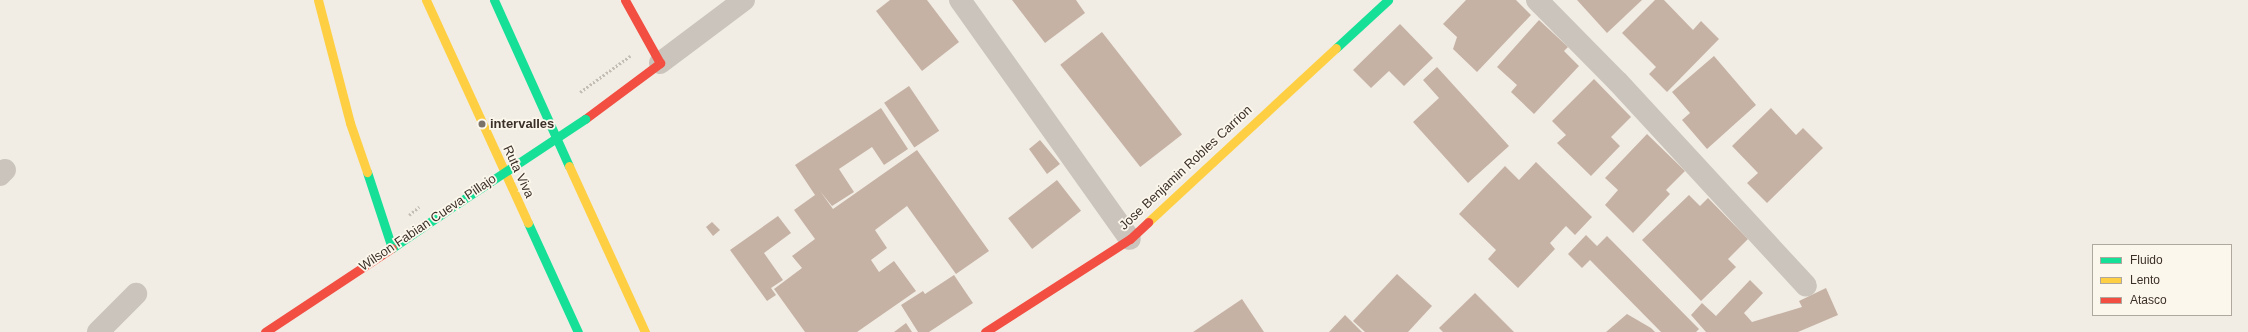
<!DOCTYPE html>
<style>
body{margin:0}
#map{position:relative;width:2248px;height:332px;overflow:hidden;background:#f1ede4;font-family:Arial,sans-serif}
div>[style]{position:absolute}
.building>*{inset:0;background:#c6b2a4;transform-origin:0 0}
.street>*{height:22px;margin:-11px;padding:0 11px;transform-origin:11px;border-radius:11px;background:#cac4bc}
.fast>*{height:9px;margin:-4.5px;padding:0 4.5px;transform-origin:4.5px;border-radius:4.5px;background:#16e098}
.slow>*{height:9px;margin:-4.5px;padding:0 4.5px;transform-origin:4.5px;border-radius:4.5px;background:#ffcf43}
.jam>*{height:9px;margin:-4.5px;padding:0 4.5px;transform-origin:4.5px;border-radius:4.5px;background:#f24e42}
.path-bridge>*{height:2.5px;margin-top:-1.25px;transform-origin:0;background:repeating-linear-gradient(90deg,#c3bdb4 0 2px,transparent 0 4px)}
.fast-bridge>*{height:9px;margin:-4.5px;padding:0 4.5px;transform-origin:4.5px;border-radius:4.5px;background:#16e098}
.dots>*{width:11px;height:11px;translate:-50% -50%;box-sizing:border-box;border:2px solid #fcf7ec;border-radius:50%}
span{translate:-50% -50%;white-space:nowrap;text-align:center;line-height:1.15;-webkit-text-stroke:3.5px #fcf7ec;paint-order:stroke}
.poi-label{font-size:13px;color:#3c3129;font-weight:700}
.left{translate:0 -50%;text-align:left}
.street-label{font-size:13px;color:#3c3129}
.legend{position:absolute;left:2092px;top:244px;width:140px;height:72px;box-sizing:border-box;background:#fcf7ec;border:1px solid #afa89e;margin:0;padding:5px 7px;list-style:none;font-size:12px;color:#3c3129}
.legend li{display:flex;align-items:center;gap:8px;height:20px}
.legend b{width:20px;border:1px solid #afa89e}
</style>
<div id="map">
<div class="building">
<i style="clip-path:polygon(890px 0,927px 0,959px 42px,922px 71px,876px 11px)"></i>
<i style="clip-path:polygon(1012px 0,1076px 0,1085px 13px,1045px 43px)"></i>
<i style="clip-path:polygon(1466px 0,1516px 0,1531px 15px,1477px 72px,1453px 49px,1457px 37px,1443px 24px)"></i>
<i style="clip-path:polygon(1577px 0,1642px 0,1607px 33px)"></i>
<i style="clip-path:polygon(1655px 0,1664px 0,1693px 30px,1701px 21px,1719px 39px,1667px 92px,1649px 74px,1656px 67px,1622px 33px)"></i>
<i style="clip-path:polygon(1539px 20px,1568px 47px,1564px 51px,1579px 66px,1534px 114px,1511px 92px,1517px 85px,1497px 67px)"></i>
<i style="clip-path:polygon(1400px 24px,1433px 58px,1404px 86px,1389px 71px,1371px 88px,1353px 70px)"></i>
<i style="left:1102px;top:32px;width:130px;height:53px;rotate:52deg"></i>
<i style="clip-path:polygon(1714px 56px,1756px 105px,1707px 149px,1682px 120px,1690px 113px,1672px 92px)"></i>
<i style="clip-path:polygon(1437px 67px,1509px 146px,1468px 183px,1413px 122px,1439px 98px,1423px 80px)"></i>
<i style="clip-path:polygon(1594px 79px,1631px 117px,1611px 137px,1620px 146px,1591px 176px,1557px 143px,1566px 135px,1552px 121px)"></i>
<i style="left:909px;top:86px;width:54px;height:30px;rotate:56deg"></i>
<i style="clip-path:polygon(881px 108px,908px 149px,884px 165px,872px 147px,839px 169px,854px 192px,832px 206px,820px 191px,833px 209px,917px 150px,989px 251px,956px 274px,907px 206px,875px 230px,887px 248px,871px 260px,879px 272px,894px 261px,916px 291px,857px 332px,805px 332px,774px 289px,802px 268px,792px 256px,815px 239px,794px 210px,815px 195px,795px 165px)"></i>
<i style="clip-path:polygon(1771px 108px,1796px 135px,1803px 128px,1823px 148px,1767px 203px,1747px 183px,1758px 173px,1732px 146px)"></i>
<i style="clip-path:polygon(1647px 134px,1685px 171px,1666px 190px,1670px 194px,1633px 233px,1605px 205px,1618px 190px,1605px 178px)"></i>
<i style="clip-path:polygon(1040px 140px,1060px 164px,1047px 174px,1029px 149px)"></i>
<i style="clip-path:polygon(1536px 162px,1592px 217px,1575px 235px,1566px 226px,1550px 243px,1555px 249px,1518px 288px,1488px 259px,1496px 250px,1459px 214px,1505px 166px,1519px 180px)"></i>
<i style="left:1057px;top:180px;width:39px;height:62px;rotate:52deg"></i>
<i style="clip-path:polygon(1689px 195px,1700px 206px,1708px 198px,1748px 239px,1728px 259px,1736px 267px,1701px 301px,1642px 240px)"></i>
<i style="clip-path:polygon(778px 216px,791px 233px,764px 253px,783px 280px,771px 288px,776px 295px,767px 301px,730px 250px)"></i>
<i style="clip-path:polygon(712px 222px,720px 230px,713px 236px,706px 227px)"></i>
<i style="clip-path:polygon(1586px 235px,1597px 246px,1607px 236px,1699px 329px,1696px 332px,1661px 332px,1590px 260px,1582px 268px,1568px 254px)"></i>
<i style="clip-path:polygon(1397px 274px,1432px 306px,1408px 332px,1365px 332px,1353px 321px)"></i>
<i style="clip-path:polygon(954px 275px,973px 303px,929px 332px,918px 332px,901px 305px,923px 291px,925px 294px)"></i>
<i style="clip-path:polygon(1750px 280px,1763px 293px,1744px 313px,1752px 322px,1802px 307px,1799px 301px,1826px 288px,1838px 315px,1798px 332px,1706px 332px,1691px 315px,1702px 303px,1716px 316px)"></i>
<i style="clip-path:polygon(1475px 293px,1514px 332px,1443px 332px,1439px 328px)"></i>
<i style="clip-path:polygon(1242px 299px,1264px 332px,1193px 332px)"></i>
<i style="clip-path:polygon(1627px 314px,1651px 328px,1655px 332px,1606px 332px)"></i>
<i style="clip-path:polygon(1345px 315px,1362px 332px,1329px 332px)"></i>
<i style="clip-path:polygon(906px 323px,912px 332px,894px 332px)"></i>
</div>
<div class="street">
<i style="left:960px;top:0;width:293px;rotate:54.6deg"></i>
<i style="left:1537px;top:0;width:115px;rotate:45.4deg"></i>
<i style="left:1618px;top:82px;width:277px;rotate:47.3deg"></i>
<i style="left:660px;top:63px;width:105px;rotate:-36.9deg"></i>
<i style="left:0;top:175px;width:7px;rotate:-45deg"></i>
<i style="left:98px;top:332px;width:54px;rotate:-45deg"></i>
</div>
<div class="fast">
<i style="left:494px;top:0;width:182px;rotate:65.7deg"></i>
<i style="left:1336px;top:48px;width:71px;rotate:-42.7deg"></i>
<i style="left:367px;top:172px;width:80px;rotate:71.8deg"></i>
<i style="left:392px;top:248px;width:65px;rotate:-34.4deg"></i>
<i style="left:528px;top:223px;width:120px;rotate:65.4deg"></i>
</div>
<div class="slow">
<i style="left:318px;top:0;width:127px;rotate:75.4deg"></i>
<i style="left:350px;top:123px;width:52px;rotate:70.9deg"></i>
<i style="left:426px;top:0;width:245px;rotate:65.4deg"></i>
<i style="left:569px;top:166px;width:183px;rotate:65.4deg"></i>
<i style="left:1148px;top:222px;width:256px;rotate:-42.8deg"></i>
</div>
<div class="jam">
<i style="left:585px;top:119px;width:94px;rotate:-36.7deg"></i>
<i style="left:660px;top:63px;width:72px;rotate:-119.1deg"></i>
<i style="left:265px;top:332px;width:152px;rotate:-33.5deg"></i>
<i style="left:985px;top:332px;width:172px;rotate:-32.7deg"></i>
<i style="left:1130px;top:239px;width:25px;rotate:-43deg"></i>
</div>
<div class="path-bridge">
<i style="left:580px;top:92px;width:62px;rotate:-35.8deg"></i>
<i style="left:409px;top:215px;width:13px;rotate:-39deg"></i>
</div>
<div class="fast-bridge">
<i style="left:446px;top:211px;width:167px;rotate:-33.5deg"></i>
</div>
<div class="dots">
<i style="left:482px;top:124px;background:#7b736a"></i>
</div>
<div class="poi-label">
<span class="left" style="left:490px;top:124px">intervalles</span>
</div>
<div class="street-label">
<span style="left:1186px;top:168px;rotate:-43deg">Jose Benjamin Robles Carrion</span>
<span style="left:518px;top:172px;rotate:65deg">Ruta Viva</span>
<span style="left:428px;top:223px;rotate:-34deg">Wilson Fabian Cueva Pillajo</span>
</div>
<ul class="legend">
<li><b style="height:5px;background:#16e098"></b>Fluido</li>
<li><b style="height:5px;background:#ffcf43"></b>Lento</li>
<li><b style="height:5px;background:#f24e42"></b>Atasco</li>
</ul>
</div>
